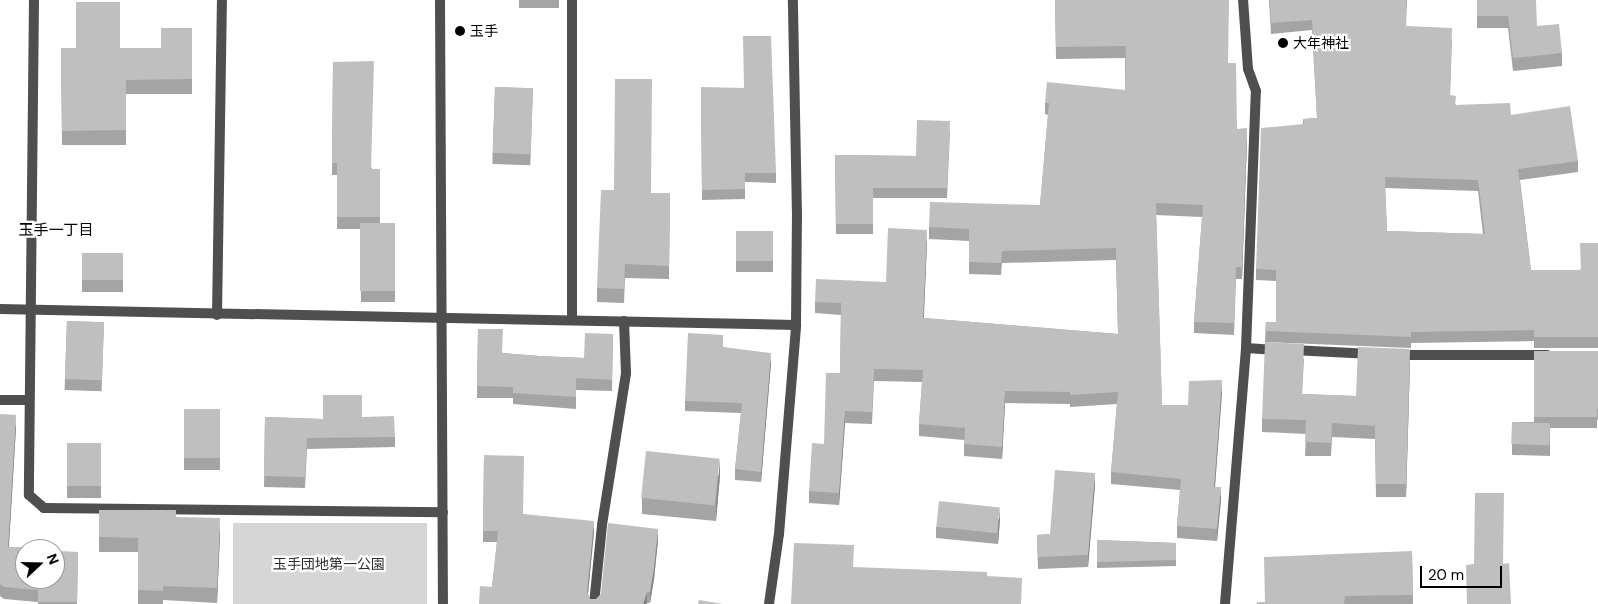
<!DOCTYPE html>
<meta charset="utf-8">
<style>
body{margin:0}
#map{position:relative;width:1598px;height:604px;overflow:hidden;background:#fff;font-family:"DM Sans","Noto Sans JP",sans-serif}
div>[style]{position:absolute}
.green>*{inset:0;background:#d6d6d6;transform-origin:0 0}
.minor>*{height:10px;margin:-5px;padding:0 5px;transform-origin:5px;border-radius:5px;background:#4f4f4f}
.tertiary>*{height:10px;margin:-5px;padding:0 5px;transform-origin:5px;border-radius:5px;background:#4f4f4f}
.wall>*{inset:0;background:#a4a4a4;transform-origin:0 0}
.shaded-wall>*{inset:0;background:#868686}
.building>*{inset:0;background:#bfbfbf;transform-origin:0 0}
.dots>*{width:14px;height:14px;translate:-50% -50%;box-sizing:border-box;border:2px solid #fff;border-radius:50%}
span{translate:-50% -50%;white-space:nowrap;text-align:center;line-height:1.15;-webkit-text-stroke:4.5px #fff;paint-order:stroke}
.poi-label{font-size:14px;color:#000}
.left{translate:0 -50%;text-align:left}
.park-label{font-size:14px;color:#2d2d2d}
.neighbourhood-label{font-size:15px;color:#000}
.north{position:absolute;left:15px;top:539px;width:50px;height:50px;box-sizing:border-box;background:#fff;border:1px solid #999;border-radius:50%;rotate:69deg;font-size:14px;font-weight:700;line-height:20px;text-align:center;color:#000}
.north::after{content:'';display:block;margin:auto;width:18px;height:22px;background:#000;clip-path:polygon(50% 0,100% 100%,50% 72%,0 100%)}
.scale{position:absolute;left:1420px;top:566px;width:82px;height:22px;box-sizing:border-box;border:2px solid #000;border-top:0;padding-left:6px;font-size:15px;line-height:18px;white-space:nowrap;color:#000;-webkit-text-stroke:4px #fff;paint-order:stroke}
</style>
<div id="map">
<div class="green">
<i style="left:233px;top:523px;width:194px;height:81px"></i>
</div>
<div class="minor">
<i style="left:34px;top:0;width:495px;rotate:90.6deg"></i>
<i style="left:29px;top:495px;width:20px;rotate:41deg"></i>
<i style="left:44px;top:508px;width:399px;rotate:0.6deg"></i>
<i style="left:0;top:309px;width:796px;rotate:1.15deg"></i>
<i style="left:217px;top:315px;width:315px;rotate:-89.1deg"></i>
<i style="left:572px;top:320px;width:320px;rotate:-90deg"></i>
<i style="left:1246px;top:348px;width:31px;rotate:4deg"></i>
<i style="left:1292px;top:350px;width:80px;rotate:2.9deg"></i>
<i style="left:1397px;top:355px;width:150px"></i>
<i style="left:0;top:400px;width:29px"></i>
<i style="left:594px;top:604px;width:79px;rotate:-84.2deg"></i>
<i style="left:602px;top:525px;width:154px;rotate:-81deg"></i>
<i style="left:626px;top:373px;width:52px;rotate:-92.2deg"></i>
<i style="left:1225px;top:604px;width:257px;rotate:-85.3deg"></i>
<i style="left:1246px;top:348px;width:257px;rotate:-87.8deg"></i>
<i style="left:1256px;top:91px;width:23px;rotate:-110deg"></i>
<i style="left:1248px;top:69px;width:69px;rotate:-94.1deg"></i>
</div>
<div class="tertiary">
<i style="left:440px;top:0;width:604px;rotate:89.72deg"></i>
<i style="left:769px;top:604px;width:71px;rotate:-81.9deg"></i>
<i style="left:779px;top:534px;width:210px;rotate:-85.3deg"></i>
<i style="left:796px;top:325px;width:109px;rotate:-89.5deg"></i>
<i style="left:797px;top:216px;width:216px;rotate:-91.1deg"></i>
</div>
<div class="wall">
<i style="left:519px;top:0;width:40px;height:8px"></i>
<i style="clip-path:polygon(1055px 0,1229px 63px,1237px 129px,1247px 140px,1242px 279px,1236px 279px,1234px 335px,1194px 333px,1194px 322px,1202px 217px,1156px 215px,1162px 405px,1188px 405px,1222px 392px,1215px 487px,1221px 499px,1217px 541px,1177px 538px,1177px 526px,1180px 490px,1111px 484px,1111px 472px,1117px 404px,1070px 407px,1070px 404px,1005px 403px,1002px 459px,964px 456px,964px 440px,919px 436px,919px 424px,922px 382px,874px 381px,872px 424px,845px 423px,839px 505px,809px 503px,809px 491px,824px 444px,840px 373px,841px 315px,815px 313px,815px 302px,886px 282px,927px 242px,924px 318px,1118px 334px,1116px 260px,1002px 263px,1001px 275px,969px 274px,969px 241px,929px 239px,929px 227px,1040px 205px,1048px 115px,1045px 114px,1045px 103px,1125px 90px,1125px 58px,1056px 59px)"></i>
<i style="clip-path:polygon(evenodd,1269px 0,1407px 0,1406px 26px,1452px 39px,1450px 96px,1456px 105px,1511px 115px,1578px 161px,1578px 172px,1520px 180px,1531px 270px,1580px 270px,1598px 243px,1598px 348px,1534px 348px,1534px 341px,1411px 343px,1411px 348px,1265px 342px,1266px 322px,1276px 322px,1276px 281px,1256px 280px,1256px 269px,1303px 124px,1303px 119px,1317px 118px,1312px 30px,1271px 34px,1269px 0,1385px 188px,1478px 191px,1483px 234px,1387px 231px,1385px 188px)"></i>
<i style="clip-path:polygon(1477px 0,1537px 26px,1562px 53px,1562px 66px,1513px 71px,1508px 28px,1477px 28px)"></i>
<i style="clip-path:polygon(192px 28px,192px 94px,126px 94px,126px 145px,62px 145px,61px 48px,161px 48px)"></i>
<i style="clip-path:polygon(333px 62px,372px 169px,380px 169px,380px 223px,395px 223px,395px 302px,361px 302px,360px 229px,337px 229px,337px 175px,332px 175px)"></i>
<i style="left:495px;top:87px;width:38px;height:77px;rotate:2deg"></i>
<i style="clip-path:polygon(701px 87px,776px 173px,776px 183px,745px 182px,745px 199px,702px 200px)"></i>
<i style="clip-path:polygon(950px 131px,947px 198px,873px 198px,873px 234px,836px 234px,835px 155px,916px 156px)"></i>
<i style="clip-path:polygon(652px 193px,670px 193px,669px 279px,625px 278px,624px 303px,597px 302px,597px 288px)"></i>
<i style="left:736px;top:231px;width:37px;height:41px"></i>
<i style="left:82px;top:253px;width:41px;height:39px"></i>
<i style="left:67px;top:321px;width:37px;height:69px;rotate:2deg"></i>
<i style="clip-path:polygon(478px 329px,503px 353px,539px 356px,584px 358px,613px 334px,612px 391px,576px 390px,576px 409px,513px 404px,513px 398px,477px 398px)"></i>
<i style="clip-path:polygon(723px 347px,771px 363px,761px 482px,735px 480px,735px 469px,741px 413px,685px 411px,685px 401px)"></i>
<i style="clip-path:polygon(1534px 351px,1598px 351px,1598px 420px,1597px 420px,1597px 428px,1550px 428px,1550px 456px,1512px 455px,1512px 422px,1534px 422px)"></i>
<i style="clip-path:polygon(1304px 358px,1302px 394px,1356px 396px,1410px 362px,1406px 497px,1376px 497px,1375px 439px,1332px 437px,1331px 456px,1305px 456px,1306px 434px,1262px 432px,1262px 419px)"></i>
<i style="left:220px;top:409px;width:61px;height:36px;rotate:90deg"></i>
<i style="clip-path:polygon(0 414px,16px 427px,9px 547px,23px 551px,78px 552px,77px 604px,38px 604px,38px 602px,4px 599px,0 596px)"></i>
<i style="clip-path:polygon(265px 417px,323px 419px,362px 417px,395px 437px,395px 447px,307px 449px,305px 488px,264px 487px)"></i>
<i style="left:67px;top:443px;width:34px;height:55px"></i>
<i style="clip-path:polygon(484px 455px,523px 514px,594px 532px,588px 594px,590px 599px,596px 599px,658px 540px,654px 579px,650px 603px,479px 604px,492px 587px,497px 542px,483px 542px)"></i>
<i style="clip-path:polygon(720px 475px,716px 521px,642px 514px,642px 498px)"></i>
<i style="clip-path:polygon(1095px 485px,1088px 567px,1038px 569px,1037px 535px,1050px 534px)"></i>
<i style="clip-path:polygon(99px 510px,176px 517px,220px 533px,217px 603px,163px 600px,163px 604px,138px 604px,138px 552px,99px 552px)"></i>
<i style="clip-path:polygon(1000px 519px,998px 544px,936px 538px,936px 527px)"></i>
<i style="clip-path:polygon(1097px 540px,1176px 543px,1176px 566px,1097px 568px)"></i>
<i style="clip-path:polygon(1412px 551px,1413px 604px,1257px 604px,1265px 602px)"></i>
</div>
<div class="shaded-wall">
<i style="clip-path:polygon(1247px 128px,1247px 140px,1242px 279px,1242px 267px)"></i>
<i style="clip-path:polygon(927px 230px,927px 242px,923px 330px,923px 318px)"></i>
<i style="clip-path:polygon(1410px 349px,1410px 362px,1406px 497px,1406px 484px)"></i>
<i style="clip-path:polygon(771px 353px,771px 363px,761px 482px,761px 472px)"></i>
<i style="clip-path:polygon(1222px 380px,1222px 392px,1214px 499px,1214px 487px)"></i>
<i style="clip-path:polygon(1005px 391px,1005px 403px,1002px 459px,1002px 447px)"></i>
<i style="clip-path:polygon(845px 411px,845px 423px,839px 505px,839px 493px)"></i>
<i style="clip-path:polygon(16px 415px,16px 427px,8px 558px,8px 547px)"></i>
<i style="clip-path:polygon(720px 459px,720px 475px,716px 521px,716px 505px)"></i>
<i style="clip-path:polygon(1095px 473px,1095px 485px,1088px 567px,1088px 555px)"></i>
<i style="clip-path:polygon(1221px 487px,1221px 499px,1217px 541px,1217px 529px)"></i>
<i style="clip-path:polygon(1000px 507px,1000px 519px,998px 544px,998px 533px)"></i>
<i style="clip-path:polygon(220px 518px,220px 533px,217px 603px,217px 588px)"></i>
<i style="clip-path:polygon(594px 521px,594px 532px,587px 603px,587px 592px)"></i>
<i style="clip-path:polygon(658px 529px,658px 540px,654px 579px,650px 603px,650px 592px)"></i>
<i style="clip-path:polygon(647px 592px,647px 604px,643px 604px)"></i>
</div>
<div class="building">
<i style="clip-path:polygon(1055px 0,1229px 0,1228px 63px,1236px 63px,1237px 129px,1247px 128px,1242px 267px,1236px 267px,1234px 323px,1194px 322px,1203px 205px,1156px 203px,1162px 405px,1188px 405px,1189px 381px,1222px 380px,1214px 487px,1221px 487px,1217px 529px,1177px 526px,1181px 479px,1111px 472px,1118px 392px,1070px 395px,1070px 392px,1005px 391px,1002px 447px,964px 444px,965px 428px,919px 424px,923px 370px,874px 369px,872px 412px,845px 411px,839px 493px,809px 491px,812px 443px,824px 444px,826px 373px,840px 373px,841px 303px,815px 302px,816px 279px,886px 282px,888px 228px,927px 230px,923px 318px,1118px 334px,1116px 248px,1002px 251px,1001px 263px,969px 262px,969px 229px,929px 227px,930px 202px,1040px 205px,1049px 103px,1045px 103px,1047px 82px,1125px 90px,1126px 46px,1056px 47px)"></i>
<i style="clip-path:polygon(evenodd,1270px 0,1406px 0,1406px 26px,1452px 28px,1450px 95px,1456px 96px,1455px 105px,1510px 103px,1511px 115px,1570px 106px,1578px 161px,1518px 169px,1531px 270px,1581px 270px,1580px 243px,1598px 243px,1598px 337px,1534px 337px,1534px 330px,1411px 332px,1411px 337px,1265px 331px,1266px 322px,1276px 322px,1276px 270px,1256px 269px,1261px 128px,1304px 124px,1303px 119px,1317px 118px,1312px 20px,1271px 23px,1270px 0,1385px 177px,1478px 180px,1485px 234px,1387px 231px,1385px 177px)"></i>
<i style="clip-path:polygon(1477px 0,1536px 0,1537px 26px,1559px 24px,1562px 53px,1513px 58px,1508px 16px,1477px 16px)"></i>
<i style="clip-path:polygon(76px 2px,120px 2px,120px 48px,161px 48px,161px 28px,192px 28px,192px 79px,126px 80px,126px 130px,62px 131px,61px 48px,76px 48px)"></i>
<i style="clip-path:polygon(743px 36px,771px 36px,776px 173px,745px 173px,745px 189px,702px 190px,701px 87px,744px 88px)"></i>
<i style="clip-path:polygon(374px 61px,371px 169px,380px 169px,380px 217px,337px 217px,337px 163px,332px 163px,333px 62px)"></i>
<i style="clip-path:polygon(615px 79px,652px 79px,651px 193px,670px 193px,669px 266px,625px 264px,624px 289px,597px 288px,601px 190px,614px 190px)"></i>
<i style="left:495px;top:87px;width:38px;height:66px;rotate:2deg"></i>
<i style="clip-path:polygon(917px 120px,950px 121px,947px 188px,873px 188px,873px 224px,836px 224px,835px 155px,916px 156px)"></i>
<i style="left:360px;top:223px;width:35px;height:68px"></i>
<i style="left:736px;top:231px;width:37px;height:30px"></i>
<i style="left:82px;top:253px;width:41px;height:27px"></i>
<i style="left:67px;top:321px;width:37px;height:58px;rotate:2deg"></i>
<i style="clip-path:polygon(478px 329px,503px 329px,502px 353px,539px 356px,584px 358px,585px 333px,613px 334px,612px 380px,576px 378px,576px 397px,513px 393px,513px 387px,477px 386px)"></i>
<i style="clip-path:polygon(688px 333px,723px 335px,723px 347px,771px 353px,761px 472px,735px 469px,742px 403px,685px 401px)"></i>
<i style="clip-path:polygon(1265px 342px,1304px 344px,1302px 394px,1356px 396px,1358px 347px,1410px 349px,1406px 484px,1376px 484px,1375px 426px,1332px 423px,1331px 443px,1305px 442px,1306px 420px,1262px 419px)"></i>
<i style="clip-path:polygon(1534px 351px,1598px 351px,1598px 409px,1597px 409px,1597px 417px,1534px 417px)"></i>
<i style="clip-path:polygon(323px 395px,362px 395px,362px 417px,394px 416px,395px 437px,307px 438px,305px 477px,264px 476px,265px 417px,323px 419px)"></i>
<i style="left:220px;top:409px;width:49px;height:36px;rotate:90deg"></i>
<i style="clip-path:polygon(0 414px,16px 415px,8px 547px,23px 547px,23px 551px,25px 551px,25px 579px,55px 579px,55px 551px,78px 552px,77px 602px,38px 602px,38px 590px,4px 587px,0 584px)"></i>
<i style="left:1512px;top:422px;width:38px;height:22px;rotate:2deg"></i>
<i style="left:67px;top:443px;width:34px;height:43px"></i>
<i style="left:646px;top:451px;width:74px;height:47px;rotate:6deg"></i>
<i style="clip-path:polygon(484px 455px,524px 456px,523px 514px,594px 521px,587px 592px,590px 599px,596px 599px,601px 594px,608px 523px,658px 529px,654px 568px,650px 592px,647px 592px,643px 604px,479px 604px,480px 586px,492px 587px,498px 531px,483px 531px)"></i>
<i style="clip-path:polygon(1055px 470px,1095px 473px,1088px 555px,1038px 557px,1037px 535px,1050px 534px)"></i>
<i style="clip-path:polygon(1475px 493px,1504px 493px,1503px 564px,1509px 563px,1511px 604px,1467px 604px,1466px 565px,1474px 564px)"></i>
<i style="left:939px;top:501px;width:61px;height:26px;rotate:6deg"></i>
<i style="clip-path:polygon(99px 510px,176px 510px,176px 517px,220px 518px,217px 588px,163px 586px,163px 591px,138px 590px,138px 538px,99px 537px)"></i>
<i style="clip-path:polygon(1097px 540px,1176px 543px,1176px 560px,1097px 562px)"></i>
<i style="clip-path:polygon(794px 543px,854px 545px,853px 567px,987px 572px,987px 576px,1022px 578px,1021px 604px,791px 604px)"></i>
<i style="clip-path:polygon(1412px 551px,1413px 595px,1345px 596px,1344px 604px,1257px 604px,1257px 602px,1265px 602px,1264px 557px)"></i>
<i style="clip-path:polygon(699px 600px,723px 604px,698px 604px)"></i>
</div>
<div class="dots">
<i style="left:460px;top:31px;background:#000"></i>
<i style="left:1283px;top:43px;background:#000"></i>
</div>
<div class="poi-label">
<span class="left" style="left:470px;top:31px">玉手</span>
<span class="left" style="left:1293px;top:43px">大年神社</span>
</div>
<div class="park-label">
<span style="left:329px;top:564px">玉手団地第一公園</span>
</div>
<div class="neighbourhood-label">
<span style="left:56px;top:231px">玉手一丁目</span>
</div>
<div class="north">N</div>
<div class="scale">20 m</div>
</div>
